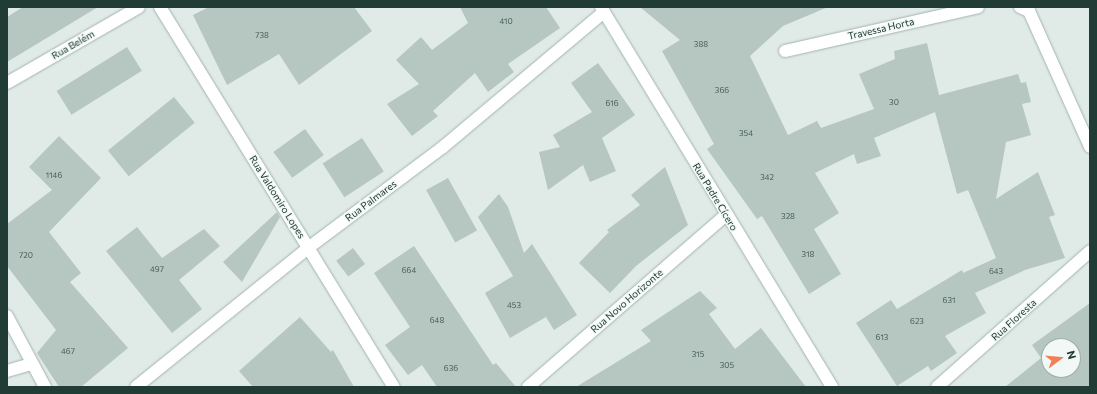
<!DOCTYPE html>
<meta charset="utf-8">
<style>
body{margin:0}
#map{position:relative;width:1097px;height:394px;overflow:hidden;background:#e0ebe7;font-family:Commissioner,sans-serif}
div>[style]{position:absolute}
.building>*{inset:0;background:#b6c6c0;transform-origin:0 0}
.roads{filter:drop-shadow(0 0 1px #a3b3ae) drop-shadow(0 0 1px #a3b3ae)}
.street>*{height:12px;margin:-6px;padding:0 6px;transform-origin:6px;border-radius:6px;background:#fff}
.secondary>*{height:12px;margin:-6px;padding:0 6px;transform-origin:6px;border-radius:6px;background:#fff}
span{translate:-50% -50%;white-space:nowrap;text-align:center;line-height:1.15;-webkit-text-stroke:3px #f1f8f5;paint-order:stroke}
.number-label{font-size:8px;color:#465e58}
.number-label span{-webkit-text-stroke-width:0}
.street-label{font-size:10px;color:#213c35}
.frame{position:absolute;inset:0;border:8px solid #213c35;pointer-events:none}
.north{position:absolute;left:1041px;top:338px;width:40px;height:40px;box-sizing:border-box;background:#f1f8f5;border:1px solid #9eada8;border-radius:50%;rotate:74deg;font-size:11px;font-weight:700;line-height:16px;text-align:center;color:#213c35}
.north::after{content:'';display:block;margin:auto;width:14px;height:18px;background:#f47f56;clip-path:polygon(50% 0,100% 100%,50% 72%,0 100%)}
</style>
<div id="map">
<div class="building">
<i style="clip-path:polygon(23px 7px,98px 7px,7px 62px,7px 17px)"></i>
<i style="clip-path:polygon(209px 7px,354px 7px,372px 31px,299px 85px,279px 54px,227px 85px,193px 15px)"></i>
<i style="clip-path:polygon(460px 7px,546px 7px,560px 28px,508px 64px,514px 72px,488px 92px,475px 73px,433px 111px,438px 116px,412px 136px,387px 104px,419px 84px,396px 60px,421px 37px,432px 50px,468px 23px)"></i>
<i style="clip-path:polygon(640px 7px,828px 7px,783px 26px,750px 56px,788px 135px,817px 121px,821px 128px,874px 109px,859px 74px,895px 59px,894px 51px,927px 43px,939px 95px,1018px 74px,1021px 83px,1026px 82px,1031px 102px,1022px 104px,1031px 135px,1006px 142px,996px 199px,1038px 172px,1055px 215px,1049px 217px,1065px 258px,1025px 270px,975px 293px,986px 313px,945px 336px,957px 353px,931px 371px,928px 366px,897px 386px,856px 323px,891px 300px,897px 309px,962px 270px,963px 273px,996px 258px,968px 190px,957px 194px,935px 112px,874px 138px,881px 156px,857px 164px,854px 154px,815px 173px,839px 213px,814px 229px,841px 274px,809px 294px,762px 216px,757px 219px,707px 149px,714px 144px,662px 51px,680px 40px)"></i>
<i style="left:127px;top:47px;width:28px;height:83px;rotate:58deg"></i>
<i style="clip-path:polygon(598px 63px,635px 115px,602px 138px,616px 171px,590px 182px,583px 165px,548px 190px,539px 152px,560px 147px,553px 135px,592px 112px,571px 83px)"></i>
<i style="left:174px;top:97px;width:33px;height:85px;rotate:51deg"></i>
<i style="left:305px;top:129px;width:32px;height:39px;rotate:54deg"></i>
<i style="clip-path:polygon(59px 136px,101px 178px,49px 232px,81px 273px,70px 282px,128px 348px,81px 387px,59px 387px,37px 353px,56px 330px,7px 266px,7px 224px,52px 190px,29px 167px)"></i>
<i style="left:362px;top:138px;width:40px;height:47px;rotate:57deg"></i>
<i style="clip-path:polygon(665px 167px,688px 225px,636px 266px,610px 293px,579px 263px,609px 232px,607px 230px,640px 205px,631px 195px)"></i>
<i style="left:448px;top:178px;width:60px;height:25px;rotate:61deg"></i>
<i style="clip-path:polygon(499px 194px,508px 207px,524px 253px,532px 244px,577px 315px,554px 330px,546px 317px,510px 338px,485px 293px,513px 276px,478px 217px)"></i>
<i style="clip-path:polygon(277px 212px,280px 217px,242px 282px,223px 262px)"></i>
<i style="clip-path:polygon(137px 227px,162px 258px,204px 229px,220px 246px,179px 280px,202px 309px,172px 333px,106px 251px)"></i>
<i style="clip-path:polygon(414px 246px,493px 365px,496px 363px,516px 387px,437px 387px,422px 365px,408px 375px,385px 345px,410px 327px,374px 273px)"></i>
<i style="left:353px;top:248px;width:20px;height:21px;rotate:53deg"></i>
<i style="clip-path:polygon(700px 291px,717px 308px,709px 314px,735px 349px,761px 328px,806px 387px,576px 387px,651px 341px,641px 330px)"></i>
<i style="clip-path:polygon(evenodd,1090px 303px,1090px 387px,1005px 387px,1041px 358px,1032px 345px,1090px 303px,1049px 346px,1073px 346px,1073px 370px,1049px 370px,1049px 346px)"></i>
<i style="clip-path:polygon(300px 317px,331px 352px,333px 350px,354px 387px,253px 387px,239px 371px)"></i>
</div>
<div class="roads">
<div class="street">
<i style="left:601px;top:7px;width:445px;rotate:58.7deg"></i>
<i style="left:1020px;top:7px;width:10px;rotate:24deg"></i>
<i style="left:1029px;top:11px;width:149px;rotate:65.8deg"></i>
<i style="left:785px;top:51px;width:198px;rotate:-12.8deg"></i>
<i style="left:7px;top:83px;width:152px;rotate:-29.9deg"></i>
<i style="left:7px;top:371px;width:26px;rotate:-16deg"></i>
<i style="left:136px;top:387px;width:221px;rotate:-38.9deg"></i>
<i style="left:308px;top:248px;width:169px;rotate:-36.8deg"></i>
<i style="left:443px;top:147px;width:210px;rotate:-40deg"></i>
<i style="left:528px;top:387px;width:262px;rotate:-41deg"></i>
<i style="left:937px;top:387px;width:205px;rotate:-41.6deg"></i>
</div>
<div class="secondary">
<i style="left:160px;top:7px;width:446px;rotate:58.4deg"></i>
<i style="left:7px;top:316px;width:81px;rotate:61.8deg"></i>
</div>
</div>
<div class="number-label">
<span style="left:506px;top:22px">410</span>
<span style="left:262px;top:36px">738</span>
<span style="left:701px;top:45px">388</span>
<span style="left:722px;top:91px">366</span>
<span style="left:894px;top:103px">30</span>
<span style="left:612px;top:104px">616</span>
<span style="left:746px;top:134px">354</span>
<span style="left:54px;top:176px">1146</span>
<span style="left:767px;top:178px">342</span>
<span style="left:788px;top:217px">328</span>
<span style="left:808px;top:255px">318</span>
<span style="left:26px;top:256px">720</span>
<span style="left:157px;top:270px">497</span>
<span style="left:409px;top:271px">664</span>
<span style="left:996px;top:272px">643</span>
<span style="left:949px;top:301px">631</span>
<span style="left:514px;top:306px">453</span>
<span style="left:437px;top:321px">648</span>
<span style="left:917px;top:322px">623</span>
<span style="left:882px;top:338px">613</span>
<span style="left:68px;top:352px">467</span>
<span style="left:698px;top:355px">315</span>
<span style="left:727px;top:366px">305</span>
<span style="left:451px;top:369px">636</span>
</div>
<div class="street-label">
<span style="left:881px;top:29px;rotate:-13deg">Travessa Horta</span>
<span style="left:73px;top:45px;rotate:-30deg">Rua Belém</span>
<span style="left:277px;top:197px;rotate:58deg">Rua Valdomiro Lopes</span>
<span style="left:715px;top:197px;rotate:59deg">Rua Padre Cícero</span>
<span style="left:371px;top:201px;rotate:-37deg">Rua Palmares</span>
<span style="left:627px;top:301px;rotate:-41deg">Rua Novo Horizonte</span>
<span style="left:1014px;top:320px;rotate:-42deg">Rua Floresta</span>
</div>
<div class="frame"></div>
<div class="north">N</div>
</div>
